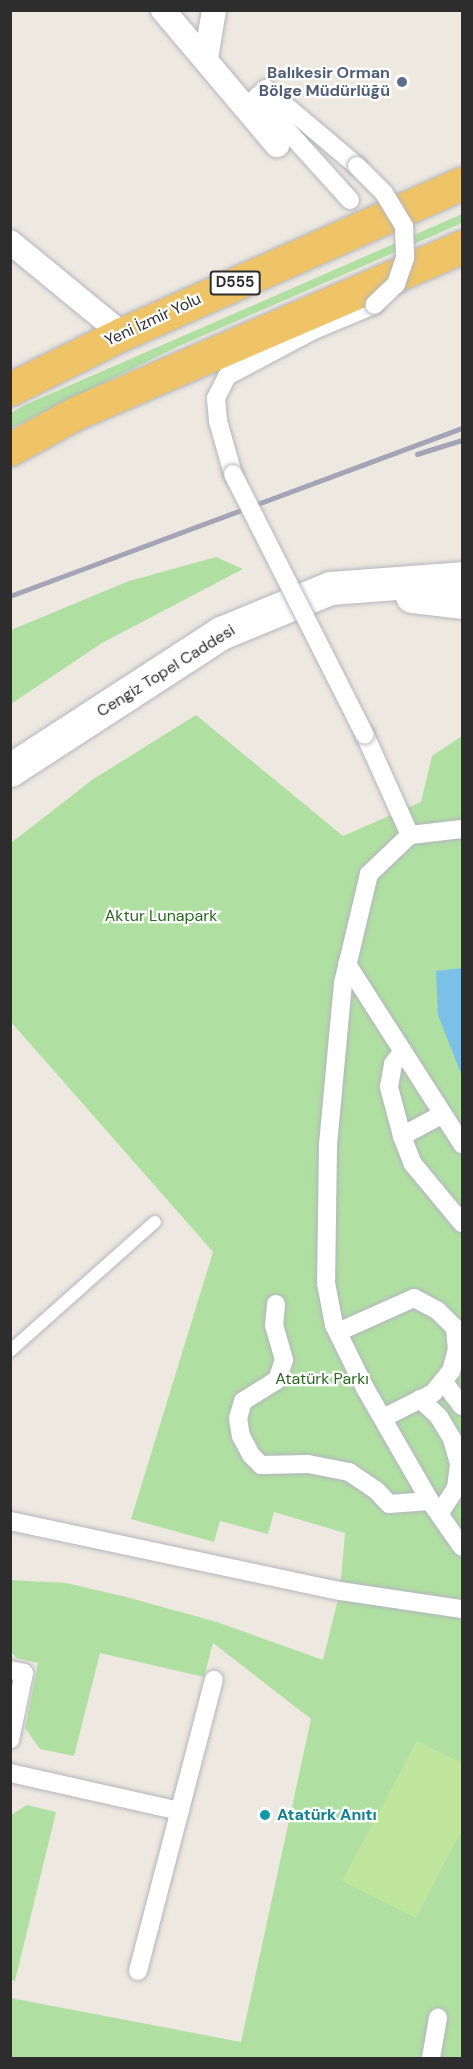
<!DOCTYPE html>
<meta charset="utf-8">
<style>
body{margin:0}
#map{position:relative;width:473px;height:2069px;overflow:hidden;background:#ede9e0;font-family:"DM Sans",sans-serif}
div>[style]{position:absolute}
.green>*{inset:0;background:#b0e0a1}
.pitch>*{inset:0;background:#c0e69d}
.water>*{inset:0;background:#7bc0e7}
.roads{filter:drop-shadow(0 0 2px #b3b5bf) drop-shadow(0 0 2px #b3b5bf)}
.service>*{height:12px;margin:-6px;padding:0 6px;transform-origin:6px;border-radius:6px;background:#fff}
.pedestrian>*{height:18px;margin:-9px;padding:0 9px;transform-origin:9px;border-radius:9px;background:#fff}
.minor>*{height:24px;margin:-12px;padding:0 12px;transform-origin:12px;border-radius:12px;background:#fff}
.secondary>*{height:33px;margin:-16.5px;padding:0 16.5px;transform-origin:16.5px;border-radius:16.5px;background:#fff}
.trunk>*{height:33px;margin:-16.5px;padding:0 16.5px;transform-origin:16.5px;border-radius:16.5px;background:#eec467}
.rail>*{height:4.5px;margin:-2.25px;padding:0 2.25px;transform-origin:2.25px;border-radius:2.25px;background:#a3a4b5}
.bridges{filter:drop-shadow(0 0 2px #b3b5bf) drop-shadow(0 0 2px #b3b5bf)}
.pedestrian-bridge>*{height:18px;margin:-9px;padding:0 9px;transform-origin:9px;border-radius:9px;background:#fff}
.dots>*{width:16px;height:16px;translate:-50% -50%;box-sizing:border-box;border:3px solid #fff;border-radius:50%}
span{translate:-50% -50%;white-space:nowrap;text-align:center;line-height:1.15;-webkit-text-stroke:4.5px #fff;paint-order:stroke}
.shield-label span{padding:2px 4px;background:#fff;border:2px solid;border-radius:4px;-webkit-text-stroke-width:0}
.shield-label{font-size:15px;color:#2d2d2d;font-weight:700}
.service-label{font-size:16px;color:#4e5e75;font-weight:700}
.right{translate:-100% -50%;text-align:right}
.street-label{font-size:16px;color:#2d2d2d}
.park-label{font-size:16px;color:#286620}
.culture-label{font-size:16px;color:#0d838f;font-weight:700}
.left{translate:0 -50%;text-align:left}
.frame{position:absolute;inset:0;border:12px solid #2d2d2d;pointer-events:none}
</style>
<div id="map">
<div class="green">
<i style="clip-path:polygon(462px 214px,462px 223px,179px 346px,11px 428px,11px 413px,25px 405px)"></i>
<i style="clip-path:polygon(216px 557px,243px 569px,102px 643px,11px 704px,11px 630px,129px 581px)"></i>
<i style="clip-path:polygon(196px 715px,343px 836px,421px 802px,432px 756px,462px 736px,462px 2058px,11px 2058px,11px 1998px,241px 2042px,311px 1719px,213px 1643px,204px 1677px,100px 1653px,74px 1756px,40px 1749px,25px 1728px,38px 1663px,16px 1658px,11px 1651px,10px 1580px,66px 1583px,126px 1597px,217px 1622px,323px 1660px,340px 1591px,345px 1533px,274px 1512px,268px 1534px,220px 1521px,214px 1542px,131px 1519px,213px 1252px,11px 1022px,11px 843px,92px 780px)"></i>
<i style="clip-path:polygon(27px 1805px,56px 1812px,15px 1981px,10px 1980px,11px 1815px)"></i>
</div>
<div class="pitch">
<i style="clip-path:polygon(417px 1741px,462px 1763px,462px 1829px,416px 1918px,342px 1881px)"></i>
</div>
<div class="water">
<i style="clip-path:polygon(462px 968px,462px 1076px,438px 1015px,436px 971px)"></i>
</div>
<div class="roads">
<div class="service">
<i style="left:10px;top:1351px;width:194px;rotate:-41.7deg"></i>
</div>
<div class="pedestrian">
<i style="left:350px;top:200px;width:139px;rotate:-132.1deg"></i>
<i style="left:257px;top:97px;width:12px;rotate:-42deg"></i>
<i style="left:266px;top:89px;width:119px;rotate:40.2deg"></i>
<i style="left:233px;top:474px;width:55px;rotate:-105.8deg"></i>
<i style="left:218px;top:421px;width:23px;rotate:-95deg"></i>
<i style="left:216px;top:398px;width:25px;rotate:-63deg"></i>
<i style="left:227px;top:376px;width:98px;rotate:-27.9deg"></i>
<i style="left:314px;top:330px;width:65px;rotate:-22.6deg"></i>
<i style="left:365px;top:735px;width:110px;rotate:65.8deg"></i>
<i style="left:462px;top:829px;width:52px;rotate:173.4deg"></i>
<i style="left:410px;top:835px;width:57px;rotate:136.4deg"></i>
<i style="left:369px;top:874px;width:112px;rotate:103.4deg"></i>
<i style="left:343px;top:983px;width:164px;rotate:95.3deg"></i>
<i style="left:328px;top:1146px;width:137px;rotate:90.8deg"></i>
<i style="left:326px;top:1283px;width:43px;rotate:79.2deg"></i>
<i style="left:334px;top:1325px;width:70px;rotate:63.8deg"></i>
<i style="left:365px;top:1388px;width:130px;rotate:60.1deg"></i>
<i style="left:430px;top:1501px;width:56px;rotate:55.2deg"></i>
<i style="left:347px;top:964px;width:214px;rotate:57.4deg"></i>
<i style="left:443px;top:1114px;width:47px;rotate:151.8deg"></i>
<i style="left:402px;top:1136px;width:30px;rotate:69deg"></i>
<i style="left:413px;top:1164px;width:77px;rotate:50.3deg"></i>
<i style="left:402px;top:1136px;width:51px;rotate:-104.9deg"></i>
<i style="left:389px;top:1087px;width:23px;rotate:-80deg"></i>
<i style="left:393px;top:1064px;width:16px;rotate:-52deg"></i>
<i style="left:276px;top:1304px;width:21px;rotate:95deg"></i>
<i style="left:274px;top:1325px;width:36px;rotate:74deg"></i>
<i style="left:284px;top:1360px;width:21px;rotate:109deg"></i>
<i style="left:277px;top:1380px;width:40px;rotate:148deg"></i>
<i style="left:243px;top:1401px;width:18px;rotate:106deg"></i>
<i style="left:238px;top:1418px;width:18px;rotate:81deg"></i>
<i style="left:241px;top:1436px;width:21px;rotate:62deg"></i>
<i style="left:251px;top:1455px;width:14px;rotate:45deg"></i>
<i style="left:261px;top:1465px;width:47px;rotate:-1.2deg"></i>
<i style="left:308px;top:1464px;width:42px;rotate:11deg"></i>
<i style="left:349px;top:1472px;width:32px;rotate:34deg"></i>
<i style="left:376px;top:1490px;width:19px;rotate:47deg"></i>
<i style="left:389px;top:1504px;width:41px;rotate:-4.2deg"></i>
<i style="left:338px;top:1332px;width:83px;rotate:-24.1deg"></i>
<i style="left:414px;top:1298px;width:27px;rotate:28deg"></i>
<i style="left:438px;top:1311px;width:24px;rotate:45deg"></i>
<i style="left:455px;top:1328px;width:21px;rotate:85deg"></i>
<i style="left:457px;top:1349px;width:23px;rotate:105deg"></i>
<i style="left:451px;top:1371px;width:28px;rotate:129deg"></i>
<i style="left:433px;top:1393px;width:56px;rotate:153.4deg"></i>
<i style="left:443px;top:1381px;width:31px;rotate:53deg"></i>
<i style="left:420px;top:1399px;width:26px;rotate:43deg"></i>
<i style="left:439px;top:1417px;width:26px;rotate:59deg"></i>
<i style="left:452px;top:1439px;width:26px;rotate:74deg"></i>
<i style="left:459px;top:1464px;width:24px;rotate:97deg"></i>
<i style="left:456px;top:1488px;width:31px;rotate:123deg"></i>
<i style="left:10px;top:1521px;width:337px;rotate:12deg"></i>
<i style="left:340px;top:1591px;width:123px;rotate:8.4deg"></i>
<i style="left:10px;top:1670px;width:14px;rotate:12deg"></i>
<i style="left:24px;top:1673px;width:68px;rotate:101.8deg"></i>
<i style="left:10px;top:1773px;width:174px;rotate:12.6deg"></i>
<i style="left:138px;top:1971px;width:301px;rotate:-75.4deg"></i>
<i style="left:431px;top:2058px;width:41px;rotate:-80.1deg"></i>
</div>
<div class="minor">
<i style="left:163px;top:10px;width:177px;rotate:49.8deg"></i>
<i style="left:206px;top:58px;width:49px;rotate:-80.5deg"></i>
<i style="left:10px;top:242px;width:145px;rotate:39.4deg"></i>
</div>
<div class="secondary">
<i style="left:412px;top:596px;width:50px;rotate:6.8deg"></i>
<i style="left:10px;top:770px;width:252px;rotate:-33deg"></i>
<i style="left:221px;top:633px;width:118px;rotate:-22.4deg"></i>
<i style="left:330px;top:588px;width:132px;rotate:-4.3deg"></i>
</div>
<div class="trunk">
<i style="left:10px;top:389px;width:125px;rotate:-26.2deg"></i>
<i style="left:122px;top:334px;width:372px;rotate:-23.9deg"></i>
<i style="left:10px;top:449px;width:75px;rotate:-28.6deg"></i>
<i style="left:76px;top:413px;width:420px;rotate:-23.3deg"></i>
</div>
</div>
<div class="rail">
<i style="left:417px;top:454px;width:47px;rotate:-17.3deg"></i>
<i style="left:10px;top:596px;width:482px;rotate:-20.4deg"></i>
</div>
<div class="bridges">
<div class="pedestrian-bridge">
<i style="left:357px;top:166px;width:38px;rotate:45deg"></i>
<i style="left:384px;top:193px;width:39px;rotate:59deg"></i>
<i style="left:404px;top:226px;width:32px;rotate:88deg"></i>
<i style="left:405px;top:258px;width:28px;rotate:109deg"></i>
<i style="left:396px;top:284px;width:30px;rotate:136deg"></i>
<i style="left:233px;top:474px;width:292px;rotate:63.2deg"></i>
</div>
</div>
<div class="dots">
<i style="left:402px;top:82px;background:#5c6f8a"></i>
<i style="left:265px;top:1815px;background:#0f9aa8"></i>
</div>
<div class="shield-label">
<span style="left:235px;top:283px">D555</span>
</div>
<div class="service-label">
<span class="right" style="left:390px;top:82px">Balıkesir Orman<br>Bölge Müdürlüğü</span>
</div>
<div class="street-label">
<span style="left:153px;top:320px;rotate:-25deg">Yeni İzmir Yolu</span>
<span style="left:166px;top:671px;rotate:-32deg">Cengiz Topel Caddesi</span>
</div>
<div class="park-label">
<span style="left:161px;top:916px">Aktur Lunapark</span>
<span style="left:322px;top:1379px">Atatürk Parkı</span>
</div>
<div class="culture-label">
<span class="left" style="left:277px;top:1815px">Atatürk Anıtı</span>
</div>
<div class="frame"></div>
</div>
